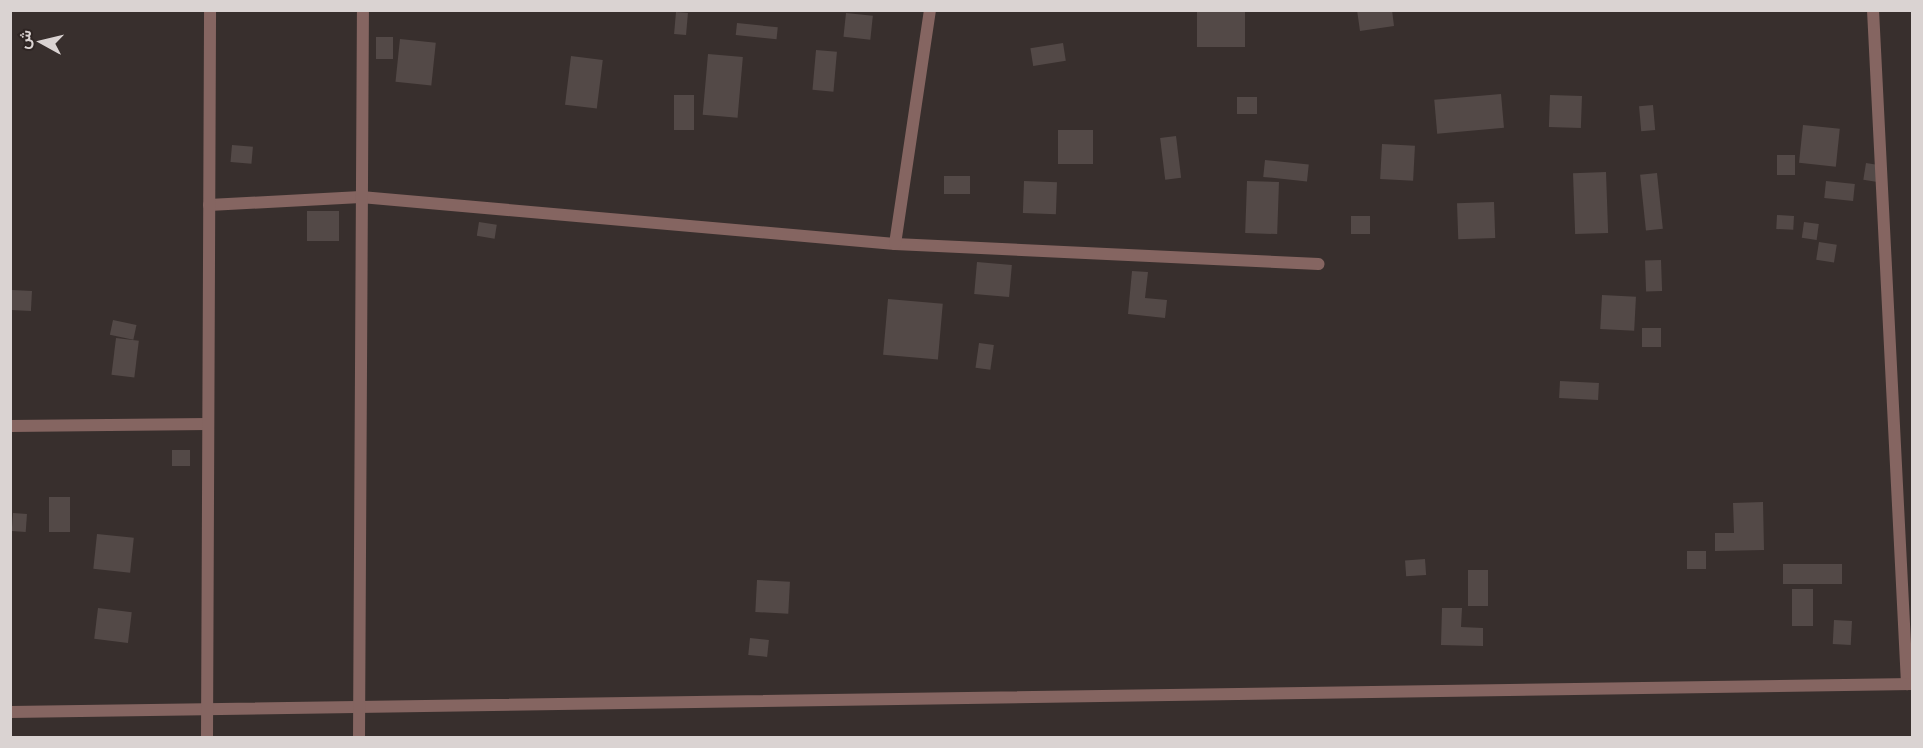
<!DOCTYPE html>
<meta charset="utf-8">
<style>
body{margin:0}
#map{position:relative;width:1923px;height:748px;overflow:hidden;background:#382f2d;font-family:Ubuntu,Vazirmatn,sans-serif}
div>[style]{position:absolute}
.building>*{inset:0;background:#534947;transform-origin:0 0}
.minor>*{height:12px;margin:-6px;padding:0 6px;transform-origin:6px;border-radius:6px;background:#856561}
span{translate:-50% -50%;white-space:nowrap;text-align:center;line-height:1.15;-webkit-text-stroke:5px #2e2523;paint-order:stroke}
.frame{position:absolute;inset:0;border:12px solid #dad3d2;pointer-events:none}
.north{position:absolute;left:12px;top:12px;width:60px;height:60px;-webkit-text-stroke:4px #2e2523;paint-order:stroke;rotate:278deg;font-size:16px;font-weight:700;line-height:24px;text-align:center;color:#dad3d2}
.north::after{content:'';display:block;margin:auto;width:21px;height:27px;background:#dad3d2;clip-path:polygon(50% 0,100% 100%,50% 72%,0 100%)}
</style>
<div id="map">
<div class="building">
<i style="left:1197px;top:10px;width:48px;height:37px"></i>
<i style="clip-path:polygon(1357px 10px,1392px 10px,1394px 26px,1360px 31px)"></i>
<i style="left:676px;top:12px;width:12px;height:22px;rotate:5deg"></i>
<i style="left:846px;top:13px;width:27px;height:24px;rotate:6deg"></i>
<i style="left:737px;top:23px;width:41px;height:12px;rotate:6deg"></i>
<i style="left:376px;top:37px;width:17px;height:22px"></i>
<i style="left:400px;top:39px;width:36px;height:43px;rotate:6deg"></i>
<i style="left:1063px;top:43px;width:18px;height:33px;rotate:81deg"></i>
<i style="left:816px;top:50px;width:21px;height:40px;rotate:5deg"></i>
<i style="left:708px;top:54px;width:35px;height:61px;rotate:5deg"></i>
<i style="left:571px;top:56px;width:32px;height:49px;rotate:7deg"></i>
<i style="left:1501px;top:94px;width:34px;height:67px;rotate:85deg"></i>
<i style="left:674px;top:95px;width:20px;height:35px"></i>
<i style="left:1550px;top:95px;width:32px;height:32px;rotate:2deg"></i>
<i style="left:1237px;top:97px;width:20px;height:17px"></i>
<i style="left:1653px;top:105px;width:25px;height:14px;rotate:85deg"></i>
<i style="left:1803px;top:125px;width:37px;height:38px;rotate:6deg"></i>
<i style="left:1058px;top:130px;width:35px;height:34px"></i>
<i style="left:1176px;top:136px;width:42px;height:16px;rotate:83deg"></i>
<i style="left:1382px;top:144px;width:33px;height:35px;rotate:3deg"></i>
<i style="left:232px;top:145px;width:21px;height:17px;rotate:5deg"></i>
<i style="left:1795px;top:155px;width:20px;height:18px;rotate:90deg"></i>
<i style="left:1265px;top:160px;width:44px;height:17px;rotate:6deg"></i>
<i style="left:1866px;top:163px;width:19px;height:17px;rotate:9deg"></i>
<i style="left:1606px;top:172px;width:61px;height:33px;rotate:88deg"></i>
<i style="left:1657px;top:173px;width:56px;height:17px;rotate:84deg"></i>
<i style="left:970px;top:176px;width:18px;height:26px;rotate:90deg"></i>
<i style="left:1024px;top:181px;width:33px;height:32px;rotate:2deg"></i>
<i style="left:1247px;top:181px;width:32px;height:52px;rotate:2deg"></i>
<i style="left:1826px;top:181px;width:29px;height:17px;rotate:6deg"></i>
<i style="left:1494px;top:202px;width:36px;height:37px;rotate:88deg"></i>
<i style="left:307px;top:211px;width:32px;height:30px"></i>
<i style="left:1777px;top:215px;width:17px;height:14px;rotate:3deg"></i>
<i style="left:1370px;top:216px;width:18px;height:19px;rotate:90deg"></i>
<i style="left:479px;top:222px;width:18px;height:14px;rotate:9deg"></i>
<i style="left:1804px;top:222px;width:15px;height:16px;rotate:8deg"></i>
<i style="left:1819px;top:242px;width:18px;height:18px;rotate:9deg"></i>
<i style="left:1661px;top:260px;width:31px;height:16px;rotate:88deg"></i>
<i style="left:977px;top:262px;width:35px;height:32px;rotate:5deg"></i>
<i style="clip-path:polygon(1132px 271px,1148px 272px,1145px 298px,1167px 300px,1165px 318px,1128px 314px)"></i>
<i style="left:12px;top:290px;width:20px;height:20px;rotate:3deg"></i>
<i style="left:1602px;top:295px;width:34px;height:34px;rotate:3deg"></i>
<i style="left:888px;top:299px;width:55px;height:56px;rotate:5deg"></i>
<i style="left:113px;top:320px;width:24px;height:15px;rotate:12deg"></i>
<i style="left:1661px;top:328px;width:19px;height:19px;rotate:90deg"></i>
<i style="left:116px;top:338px;width:23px;height:37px;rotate:7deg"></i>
<i style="left:979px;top:343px;width:15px;height:25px;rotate:8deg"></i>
<i style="left:1560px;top:381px;width:39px;height:17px;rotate:3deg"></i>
<i style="left:172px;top:450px;width:18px;height:16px"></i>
<i style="left:49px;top:497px;width:21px;height:35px"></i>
<i style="clip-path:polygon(1763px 502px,1764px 550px,1715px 551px,1715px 533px,1734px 533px,1733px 503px)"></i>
<i style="left:13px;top:513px;width:14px;height:18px;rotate:4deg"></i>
<i style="left:97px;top:534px;width:37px;height:35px;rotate:6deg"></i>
<i style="left:1687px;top:551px;width:19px;height:18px"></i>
<i style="left:1425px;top:559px;width:16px;height:20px;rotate:86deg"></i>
<i style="left:1783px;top:564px;width:59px;height:20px"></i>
<i style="left:1468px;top:570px;width:20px;height:36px"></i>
<i style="left:757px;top:580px;width:33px;height:32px;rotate:3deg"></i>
<i style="left:1792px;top:589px;width:21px;height:37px"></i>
<i style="left:98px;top:608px;width:34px;height:31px;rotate:7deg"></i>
<i style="clip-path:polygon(1442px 608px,1462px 608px,1461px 627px,1483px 628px,1483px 646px,1441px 645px)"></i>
<i style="left:1834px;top:620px;width:18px;height:24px;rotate:3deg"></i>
<i style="left:750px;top:638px;width:19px;height:17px;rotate:6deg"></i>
</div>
<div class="minor">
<i style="left:1873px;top:10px;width:675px;rotate:87.11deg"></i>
<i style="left:209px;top:205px;width:152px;rotate:-3deg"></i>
<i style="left:361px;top:197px;width:536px;rotate:5.03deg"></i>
<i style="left:895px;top:244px;width:424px;rotate:2.7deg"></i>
<i style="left:895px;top:244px;width:237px;rotate:-81.5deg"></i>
<i style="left:10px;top:426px;width:198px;rotate:-0.6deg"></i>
<i style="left:10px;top:712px;width:1902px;rotate:-0.84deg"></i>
<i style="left:207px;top:738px;width:728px;rotate:-89.76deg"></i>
<i style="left:359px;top:738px;width:728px;rotate:-89.69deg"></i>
</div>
<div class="frame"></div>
<div class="north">ش</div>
</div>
